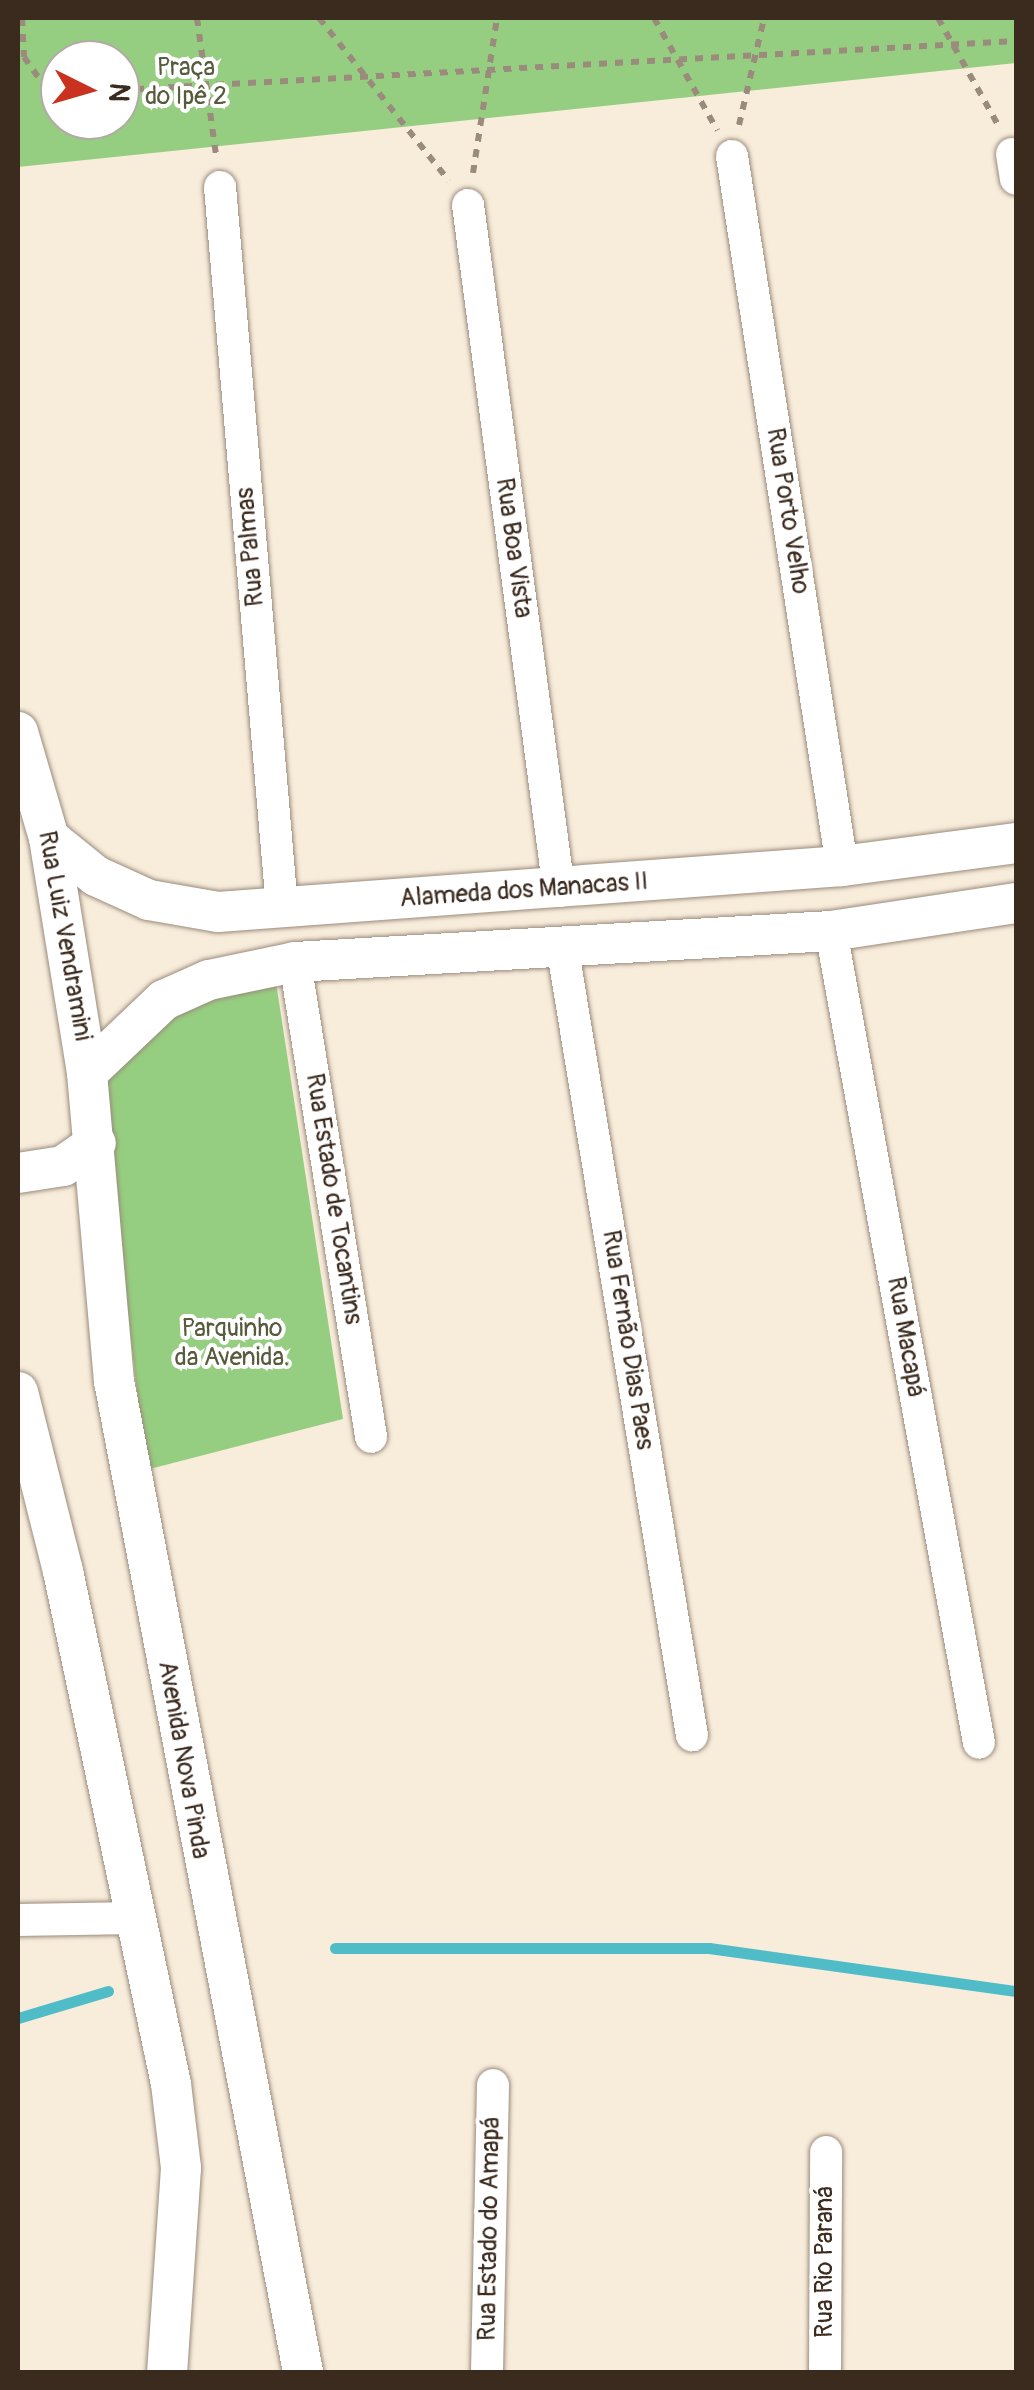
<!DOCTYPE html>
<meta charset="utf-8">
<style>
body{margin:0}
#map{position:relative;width:1034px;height:2390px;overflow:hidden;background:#f8ecdb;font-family:Pangolin,sans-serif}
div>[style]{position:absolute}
.green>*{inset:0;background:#96ce81}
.stream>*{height:11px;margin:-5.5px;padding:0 5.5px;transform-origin:5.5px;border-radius:5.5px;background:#4fbcc8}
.path>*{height:6px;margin-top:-3px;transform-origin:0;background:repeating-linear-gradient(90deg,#9a8b7c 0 8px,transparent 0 16px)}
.roads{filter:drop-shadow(0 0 2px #9a8b7c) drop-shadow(0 0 2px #9a8b7c)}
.minor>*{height:32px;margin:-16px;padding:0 16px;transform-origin:16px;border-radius:16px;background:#fff}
.tertiary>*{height:40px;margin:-20px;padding:0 20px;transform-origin:20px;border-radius:20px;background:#fff}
span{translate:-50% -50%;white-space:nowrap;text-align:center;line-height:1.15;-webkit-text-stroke:8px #fff;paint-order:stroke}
.park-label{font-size:25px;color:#565b3c}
.street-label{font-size:25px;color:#3b2a1e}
.frame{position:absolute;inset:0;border:20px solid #3b2a1e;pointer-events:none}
.north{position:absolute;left:40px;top:40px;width:100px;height:100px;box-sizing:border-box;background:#fff;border:2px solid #b1aaa5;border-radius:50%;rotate:95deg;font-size:28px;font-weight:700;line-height:40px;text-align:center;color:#3b2a1e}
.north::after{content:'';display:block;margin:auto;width:35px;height:45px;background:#c8321e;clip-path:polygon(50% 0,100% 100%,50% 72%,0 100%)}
</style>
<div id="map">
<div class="green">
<i style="clip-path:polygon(evenodd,18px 18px,1016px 18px,1016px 63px,18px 167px,18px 18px,60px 60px,120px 60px,120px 120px,60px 120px,60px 60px)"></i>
<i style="clip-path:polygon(275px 976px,343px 1419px,146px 1470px,101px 1078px,174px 1004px)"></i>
</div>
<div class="stream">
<i style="left:335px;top:1948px;width:374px"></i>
<i style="left:709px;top:1948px;width:310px;rotate:8deg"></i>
<i style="left:18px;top:2018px;width:94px;rotate:-16.7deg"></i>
</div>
<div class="path">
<i style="left:22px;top:18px;width:39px;rotate:87deg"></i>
<i style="left:24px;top:57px;width:45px;rotate:54.9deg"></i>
<i style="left:50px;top:94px;width:10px;rotate:-6deg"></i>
<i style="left:197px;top:18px;width:138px;rotate:82.1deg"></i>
<i style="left:319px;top:18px;width:208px;rotate:51.4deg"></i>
<i style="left:654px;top:18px;width:129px;rotate:60.6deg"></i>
<i style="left:938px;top:18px;width:123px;rotate:60.7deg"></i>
<i style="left:120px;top:90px;width:897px;rotate:-3.13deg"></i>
<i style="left:739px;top:125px;width:110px;rotate:-76.8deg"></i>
<i style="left:473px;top:173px;width:157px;rotate:-81.2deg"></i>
</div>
<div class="roads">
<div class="minor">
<i style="left:1012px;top:154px;width:25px;rotate:81deg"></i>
<i style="left:732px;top:156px;width:718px;rotate:81.19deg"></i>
<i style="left:220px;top:187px;width:723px;rotate:85.08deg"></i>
<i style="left:468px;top:205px;width:692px;rotate:82.44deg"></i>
<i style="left:831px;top:931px;width:825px;rotate:79.67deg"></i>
<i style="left:562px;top:945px;width:801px;rotate:80.66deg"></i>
<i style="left:295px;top:962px;width:481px;rotate:80.9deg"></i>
<i style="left:18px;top:1920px;width:117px;rotate:-1deg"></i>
<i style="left:487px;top:2372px;width:287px;rotate:-88.8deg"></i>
<i style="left:825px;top:2372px;width:220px;rotate:-89.7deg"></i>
</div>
<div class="tertiary">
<i style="left:18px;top:732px;width:110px;rotate:73.7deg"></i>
<i style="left:49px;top:838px;width:238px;rotate:80.8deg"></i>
<i style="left:87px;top:1073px;width:309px;rotate:85deg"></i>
<i style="left:114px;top:1381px;width:1009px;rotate:79.2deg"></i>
<i style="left:49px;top:838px;width:60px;rotate:39deg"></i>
<i style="left:96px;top:876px;width:58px;rotate:24.4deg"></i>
<i style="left:149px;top:900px;width:70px;rotate:9.9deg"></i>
<i style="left:218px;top:912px;width:626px;rotate:-4.22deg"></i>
<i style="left:842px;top:866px;width:176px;rotate:-7.5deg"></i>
<i style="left:87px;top:1073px;width:106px;rotate:-43.5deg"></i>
<i style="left:164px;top:1000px;width:49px;rotate:-24deg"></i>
<i style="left:209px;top:980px;width:88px;rotate:-11.8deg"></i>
<i style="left:295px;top:962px;width:537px;rotate:-3.31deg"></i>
<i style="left:831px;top:931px;width:187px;rotate:-8.6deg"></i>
<i style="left:18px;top:1173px;width:46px;rotate:-8.8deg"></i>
<i style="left:63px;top:1166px;width:40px;rotate:-34.9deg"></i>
<i style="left:18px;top:1392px;width:185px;rotate:75.9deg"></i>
<i style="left:63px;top:1571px;width:524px;rotate:78.11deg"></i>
<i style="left:171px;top:2084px;width:85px;rotate:83.2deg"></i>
<i style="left:181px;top:2168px;width:204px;rotate:93.9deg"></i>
</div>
</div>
<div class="park-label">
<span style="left:186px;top:83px">Praça<br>do Ipê 2</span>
<span style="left:232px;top:1344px">Parquinho<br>da Avenida.</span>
</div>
<div class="street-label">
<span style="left:787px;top:511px;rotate:81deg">Rua Porto Velho</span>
<span style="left:251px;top:547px;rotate:-95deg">Rua Palmas</span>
<span style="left:513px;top:548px;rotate:82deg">Rua Boa Vista</span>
<span style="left:524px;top:891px;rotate:-4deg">Alameda dos Manacas II</span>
<span style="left:64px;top:936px;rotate:80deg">Rua Luiz Vendramini</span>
<span style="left:333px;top:1199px;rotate:81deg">Rua Estado de Tocantins</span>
<span style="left:905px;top:1337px;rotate:80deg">Rua Macapá</span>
<span style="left:627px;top:1340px;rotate:81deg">Rua Fernão Dias Paes</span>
<span style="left:183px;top:1760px;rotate:80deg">Avenida Nova Pinda</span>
<span style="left:490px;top:2229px;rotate:-89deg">Rua Estado do Amapá</span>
<span style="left:825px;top:2262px;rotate:-90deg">Rua Rio Paraná</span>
</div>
<div class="frame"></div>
<div class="north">N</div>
</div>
